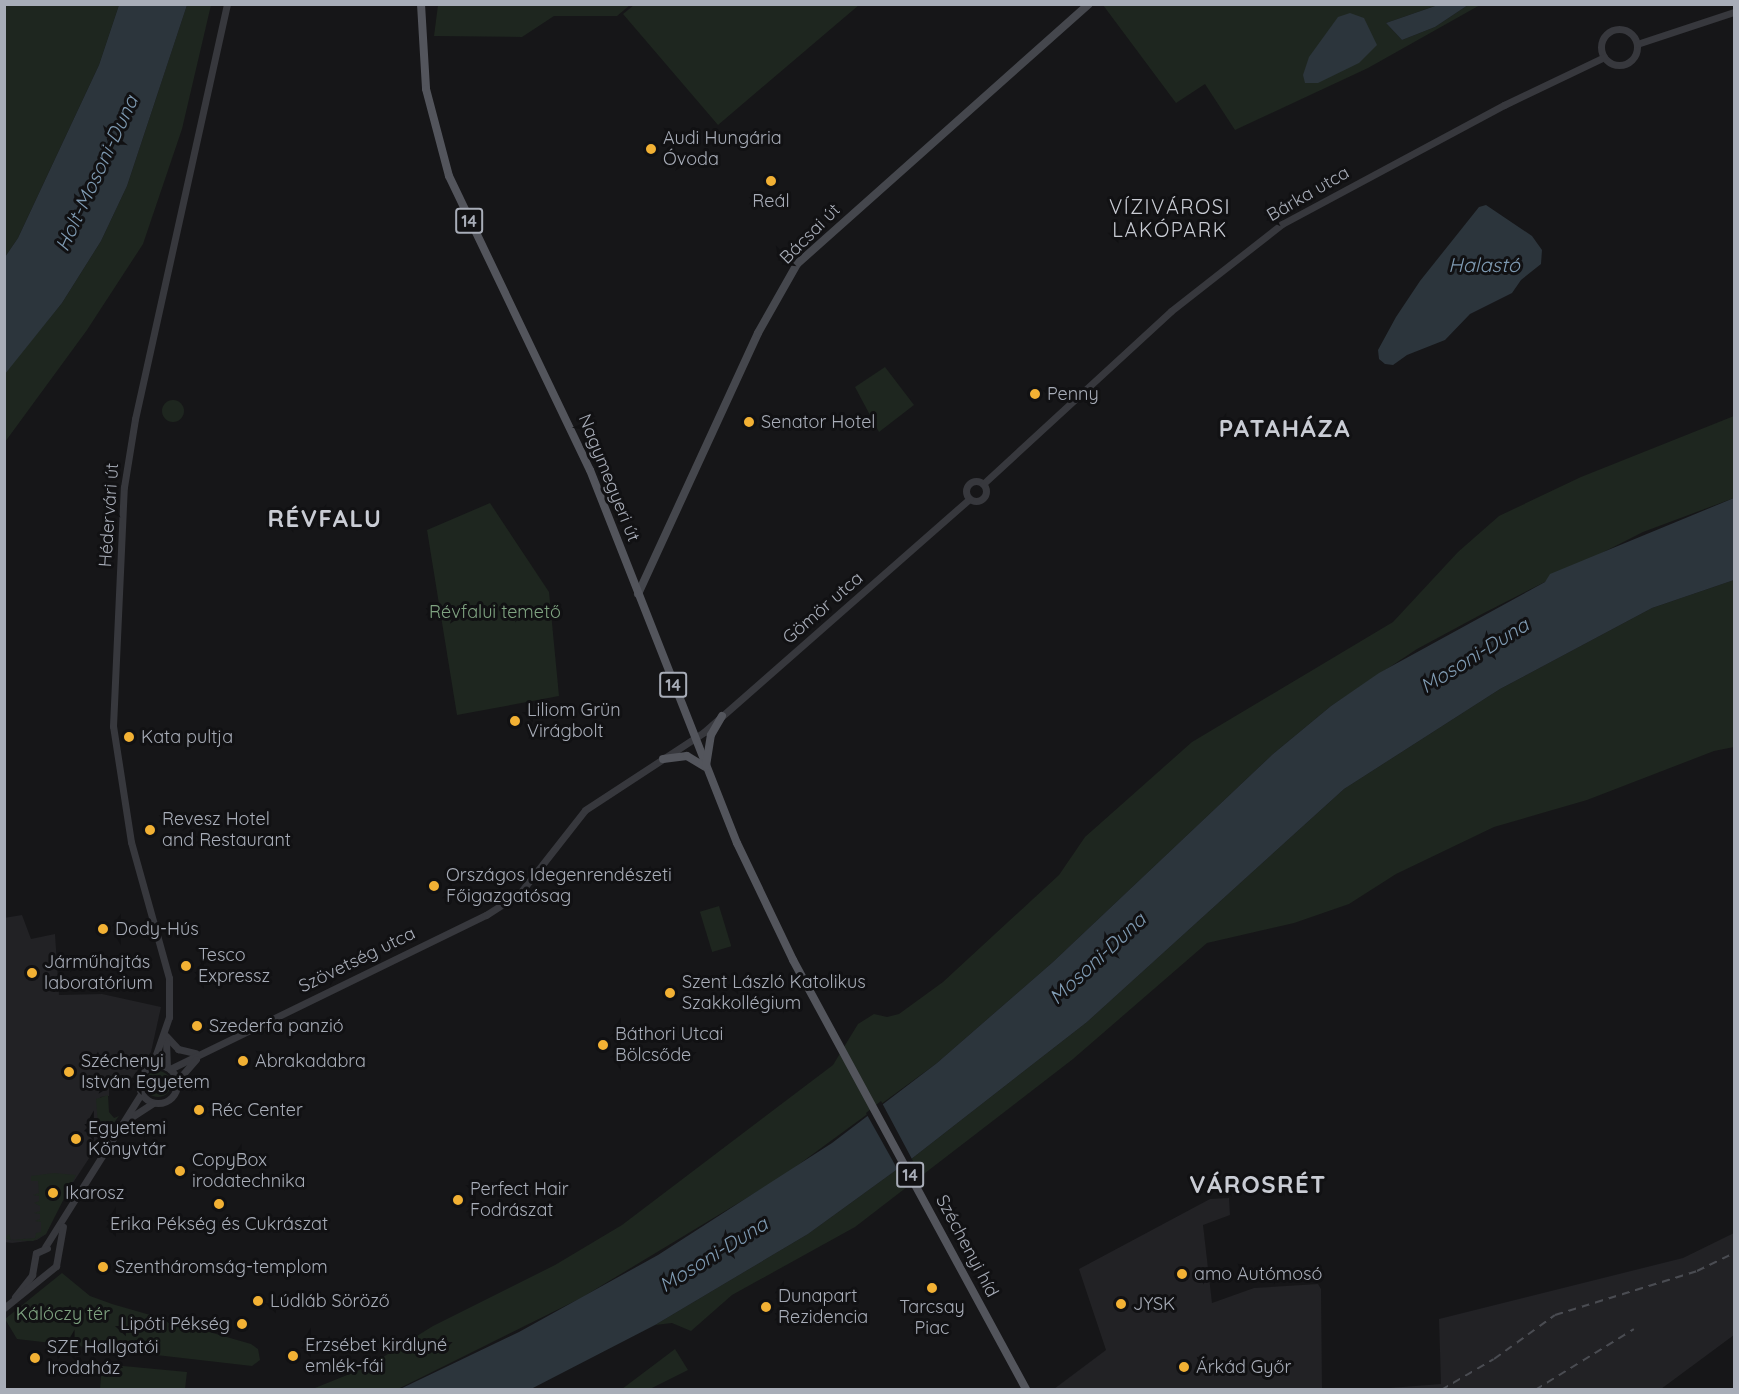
<!DOCTYPE html>
<meta charset="utf-8">
<style>
body{margin:0}
#map{position:relative;width:1739px;height:1394px;overflow:hidden;background:#161618;font-family:Quicksand,sans-serif}
div>[style]{position:absolute}
.built>*{inset:0;background:#222225}
.green>*{inset:0;background:#1e261f;transform-origin:0 0}
.round{border-radius:50%}
.water>*{inset:0;background:#2c353c}
.pier>*{inset:0;background:#161618}
.tertiary>*{height:7px;margin:-3.5px;padding:0 3.5px;transform-origin:3.5px;border-radius:3.5px;background:#37383d}
.tertiary>.ring{margin:-3.5px;padding:0;box-sizing:content-box;background:none;border:7px solid #37383d;border-radius:50%}
.secondary>*{height:8px;margin:-4px;padding:0 4px;transform-origin:4px;border-radius:4px;background:#45474d}
.primary>*{height:8px;margin:-4px;padding:0 4px;transform-origin:4px;border-radius:4px;background:#53555c}
.rail>*{height:2px;margin-top:-1px;transform-origin:0;background:repeating-linear-gradient(90deg,#4a4c52 0 8px,transparent 0 14px)}
.dots>*{width:16px;height:16px;translate:-50% -50%;box-sizing:border-box;border:3px solid #111113;border-radius:50%}
span{translate:-50% -50%;white-space:nowrap;text-align:center;line-height:1.15;-webkit-text-stroke:6px #111113;paint-order:stroke}
.shield-label span{padding:2px 4px;background:#111113;border:2px solid;border-radius:4px;-webkit-text-stroke-width:0}
.shield-label{font-size:16px;color:#a8adb8;font-weight:700}
.poi-label{font-size:18px;color:#a8adb8}
.left{translate:0 -50%;text-align:left}
.right{translate:-100% -50%;text-align:right}
.street-label{font-size:18px;color:#a8adb8}
.park-label{font-size:18px;color:#7fa381}
.water-label{font-size:20px;color:#7f9bb3;font-style:italic}
.neighbourhood-label{font-size:20px;color:#c9ccd4;letter-spacing:1.5px}
.district-label{font-size:24px;color:#c9ccd4;font-weight:700;letter-spacing:1.5px}
.frame{position:absolute;inset:0;border:6px solid #a8adb8;pointer-events:none}
</style>
<div id="map">
<div class="built">
<i style="clip-path:polygon(22px 915px,31px 939px,55px 934px,59px 995px,102px 994px,161px 1007px,151px 1052px,126px 1086px,109px 1089px,109px 1096px,100px 1097px,103px 1137px,61px 1201px,46px 1234px,37px 1240px,12px 1243px,4px 1242px,4px 918px)"></i>
<i style="clip-path:polygon(1229px 1198px,1230px 1215px,1203px 1225px,1212px 1303px,1254px 1288px,1318px 1284px,1321px 1289px,1322px 1389px,1054px 1389px,1106px 1350px,1079px 1269px,1210px 1199px)"></i>
<i style="clip-path:polygon(1734px 1233px,1734px 1335px,1661px 1389px,1376px 1389px,1441px 1384px,1439px 1319px,1683px 1258px)"></i>
</div>
<div class="green">
<i style="clip-path:polygon(4px 5px,119px 5px,99px 65px,18px 238px,5px 257px)"></i>
<i style="clip-path:polygon(187px 5px,211px 5px,182px 129px,143px 244px,87px 330px,5px 442px,4px 374px,62px 303px,101px 241px,127px 186px)"></i>
<i style="clip-path:polygon(438px 5px,438px 4px,630px 5px,617px 16px,554px 16px,522px 37px,434px 36px)"></i>
<i style="clip-path:polygon(634px 5px,634px 4px,859px 5px,718px 125px,623px 14px)"></i>
<i style="clip-path:polygon(1103px 5px,1438px 5px,1386px 23px,1402px 40px,1435px 27px,1468px 5px,1480px 5px,1368px 68px,1235px 130px,1205px 84px,1176px 103px)"></i>
<i style="clip-path:polygon(885px 367px,914px 405px,879px 432px,855px 387px)"></i>
<i class="round" style="left:162px;top:400px;width:22px;height:22px"></i>
<i style="clip-path:polygon(1734px 416px,1734px 498px,1643px 532px,1482px 614px,1417px 649px,1331px 706px,1273px 754px,1053px 962px,937px 1063px,783px 1176px,581px 1298px,398px 1389px,310px 1390px,367px 1367px,433px 1326px,555px 1265px,622px 1225px,833px 1065px,858px 1024px,874px 1014px,887px 1017px,899px 1014px,943px 982px,1059px 875px,1085px 837px,1192px 742px,1393px 622px,1458px 552px,1499px 516px,1581px 477px)"></i>
<i style="clip-path:polygon(490px 503px,549px 592px,559px 696px,457px 715px,427px 530px)"></i>
<i style="clip-path:polygon(1734px 580px,1734px 747px,1714px 751px,1587px 800px,1494px 827px,1396px 874px,1349px 904px,1294px 923px,1207px 943px,1073px 1059px,855px 1227px,732px 1295px,691px 1331px,672px 1323px,655px 1325px,808px 1234px,910px 1160px,1087px 1022px,1344px 789px,1500px 689px,1652px 608px)"></i>
<i style="left:719px;top:906px;width:42px;height:20px;rotate:73deg"></i>
<i class="round" style="left:145px;top:1071px;width:26px;height:26px"></i>
<i style="clip-path:polygon(108px 1095px,109px 1112px,114px 1118px,119px 1116px,103px 1137px,99px 1137px,96px 1099px)"></i>
<i style="clip-path:polygon(54px 1173px,76px 1175px,46px 1234px,33px 1241px,10px 1240px,5px 1238px,9px 1234px,11px 1240px,35px 1238px,36px 1233px,41px 1232px,41px 1222px,35px 1221px,40px 1219px,40px 1214px,34px 1213px,40px 1211px,40px 1206px,34px 1203px,39px 1201px,39px 1196px,33px 1195px,39px 1193px,38px 1181px,31px 1181px,31px 1176px)"></i>
<i style="clip-path:polygon(62px 1273px,90px 1296px,112px 1304px,251px 1344px,258px 1349px,260px 1360px,252px 1366px,17px 1339px,5px 1319px)"></i>
<i style="clip-path:polygon(675px 1349px,688px 1370px,650px 1389px,622px 1389px)"></i>
<i style="clip-path:polygon(102px 1364px,187px 1372px,185px 1389px,100px 1389px)"></i>
</div>
<div class="water">
<i style="clip-path:polygon(119px 5px,187px 5px,127px 186px,101px 241px,62px 303px,5px 374px,5px 257px,18px 238px,99px 65px)"></i>
<i style="clip-path:polygon(1438px 5px,1468px 5px,1435px 27px,1402px 40px,1386px 23px)"></i>
<i style="clip-path:polygon(1350px 13px,1364px 18px,1377px 45px,1359px 63px,1318px 83px,1305px 83px,1303px 75px,1309px 57px,1338px 17px)"></i>
<i style="clip-path:polygon(1486px 205px,1532px 236px,1542px 250px,1541px 264px,1521px 280px,1512px 293px,1470px 314px,1445px 340px,1407px 355px,1393px 365px,1385px 364px,1379px 359px,1378px 350px,1396px 317px,1420px 281px,1479px 207px)"></i>
<i style="clip-path:polygon(1734px 498px,1734px 580px,1652px 608px,1500px 689px,1344px 789px,1087px 1022px,910px 1160px,808px 1234px,655px 1325px,531px 1389px,398px 1390px,519px 1332px,658px 1255px,832px 1143px,937px 1063px,1053px 962px,1273px 754px,1331px 706px,1379px 673px,1545px 582px,1550px 574px)"></i>
</div>
<div class="pier">
<i style="clip-path:polygon(881px 1101px,913px 1161px,899px 1172px,866px 1113px)"></i>
</div>
<div class="tertiary">
<i class="ring" style="left:1601px;top:29px;width:29px;height:29px"></i>
<i style="left:1637px;top:44px;width:102px;rotate:-18.3deg"></i>
<i class="ring" style="left:966px;top:481px;width:13px;height:13px"></i>
<i style="left:983px;top:484px;width:255px;rotate:-42.6deg"></i>
<i style="left:1171px;top:311px;width:141px;rotate:-38.1deg"></i>
<i style="left:1282px;top:224px;width:252px;rotate:-28.2deg"></i>
<i style="left:1504px;top:105px;width:111px;rotate:-25.6deg"></i>
<i style="left:166px;top:1036px;width:18px;rotate:47deg"></i>
<i style="left:178px;top:1049px;width:18px;rotate:13deg"></i>
<i style="left:166px;top:1040px;width:27px;rotate:88deg"></i>
<i class="ring" style="left:139px;top:1065px;width:31px;height:31px"></i>
<i style="left:152px;top:1066px;width:52px;rotate:-70.9deg"></i>
<i style="left:169px;top:1017px;width:39px;rotate:-90deg"></i>
<i style="left:169px;top:978px;width:141px;rotate:-105.6deg"></i>
<i style="left:131px;top:842px;width:117px;rotate:-98.8deg"></i>
<i style="left:113px;top:726px;width:239px;rotate:-87.4deg"></i>
<i style="left:124px;top:487px;width:69px;rotate:-80.8deg"></i>
<i style="left:135px;top:419px;width:425px;rotate:-77.5deg"></i>
<i style="left:170px;top:1069px;width:352px;rotate:-26deg"></i>
<i style="left:486px;top:915px;width:40px;rotate:-32.9deg"></i>
<i style="left:520px;top:893px;width:105px;rotate:-51.9deg"></i>
<i style="left:585px;top:810px;width:142px;rotate:-33.2deg"></i>
<i style="left:704px;top:732px;width:353px;rotate:-41.3deg"></i>
<i style="left:177px;top:1081px;width:29px;rotate:-49deg"></i>
<i style="left:130px;top:1118px;width:27px;rotate:-33deg"></i>
<i style="left:45px;top:1247px;width:181px;rotate:-57.9deg"></i>
<i style="left:15px;top:1297px;width:28px;rotate:-52deg"></i>
<i style="left:32px;top:1275px;width:22px;rotate:-80deg"></i>
<i style="left:36px;top:1253px;width:12px;rotate:-24deg"></i>
<i style="left:4px;top:1308px;width:67px;rotate:-38.9deg"></i>
<i style="left:56px;top:1266px;width:40px;rotate:-80deg"></i>
</div>
<div class="secondary">
<i style="left:638px;top:594px;width:287px;rotate:-65.3deg"></i>
<i style="left:758px;top:333px;width:79px;rotate:-60.5deg"></i>
<i style="left:797px;top:264px;width:391px;rotate:-41.7deg"></i>
</div>
<div class="primary">
<i style="left:421px;top:4px;width:85px;rotate:86.6deg"></i>
<i style="left:426px;top:89px;width:90px;rotate:75.2deg"></i>
<i style="left:449px;top:176px;width:326px;rotate:64.4deg"></i>
<i style="left:590px;top:470px;width:401px;rotate:68.5deg"></i>
<i style="left:737px;top:843px;width:130px;rotate:64.4deg"></i>
<i style="left:793px;top:960px;width:489px;rotate:61.5deg"></i>
<i style="left:663px;top:759px;width:24px;rotate:-7deg"></i>
<i style="left:687px;top:756px;width:21px;rotate:31deg"></i>
<i style="left:706px;top:766px;width:31px;rotate:-81deg"></i>
<i style="left:711px;top:735px;width:22px;rotate:-60deg"></i>
</div>
<div class="rail">
<i style="left:1441px;top:1390px;width:61px;rotate:-30.3deg"></i>
<i style="left:1494px;top:1359px;width:75px;rotate:-35.8deg"></i>
<i style="left:1555px;top:1315px;width:149px;rotate:-17.2deg"></i>
<i style="left:1697px;top:1271px;width:41px;rotate:-25.9deg"></i>
<i style="left:1535px;top:1390px;width:116px;rotate:-31.6deg"></i>
</div>
<div class="dots">
<i style="left:651px;top:149px;background:#f2b134"></i>
<i style="left:771px;top:181px;background:#f2b134"></i>
<i style="left:1035px;top:394px;background:#f2b134"></i>
<i style="left:749px;top:422px;background:#f2b134"></i>
<i style="left:515px;top:721px;background:#f2b134"></i>
<i style="left:129px;top:737px;background:#f2b134"></i>
<i style="left:150px;top:830px;background:#f2b134"></i>
<i style="left:434px;top:886px;background:#f2b134"></i>
<i style="left:103px;top:929px;background:#f2b134"></i>
<i style="left:186px;top:966px;background:#f2b134"></i>
<i style="left:32px;top:973px;background:#f2b134"></i>
<i style="left:670px;top:993px;background:#f2b134"></i>
<i style="left:197px;top:1026px;background:#f2b134"></i>
<i style="left:603px;top:1045px;background:#f2b134"></i>
<i style="left:243px;top:1061px;background:#f2b134"></i>
<i style="left:69px;top:1072px;background:#f2b134"></i>
<i style="left:199px;top:1110px;background:#f2b134"></i>
<i style="left:76px;top:1139px;background:#f2b134"></i>
<i style="left:180px;top:1171px;background:#f2b134"></i>
<i style="left:53px;top:1193px;background:#f2b134"></i>
<i style="left:458px;top:1200px;background:#f2b134"></i>
<i style="left:219px;top:1204px;background:#f2b134"></i>
<i style="left:103px;top:1267px;background:#f2b134"></i>
<i style="left:1182px;top:1274px;background:#f2b134"></i>
<i style="left:932px;top:1288px;background:#f2b134"></i>
<i style="left:258px;top:1301px;background:#f2b134"></i>
<i style="left:1121px;top:1304px;background:#f2b134"></i>
<i style="left:766px;top:1307px;background:#f2b134"></i>
<i style="left:242px;top:1324px;background:#f2b134"></i>
<i style="left:293px;top:1356px;background:#f2b134"></i>
<i style="left:35px;top:1358px;background:#f2b134"></i>
<i style="left:1184px;top:1367px;background:#f2b134"></i>
</div>
<div class="shield-label">
<span style="left:469px;top:221px">14</span>
<span style="left:673px;top:685px">14</span>
<span style="left:910px;top:1175px">14</span>
</div>
<div class="poi-label">
<span class="left" style="left:663px;top:149px">Audi Hungária<br>Óvoda</span>
<span style="left:771px;top:201px">Reál</span>
<span class="left" style="left:1047px;top:394px">Penny</span>
<span class="left" style="left:761px;top:422px">Senator Hotel</span>
<span class="left" style="left:527px;top:721px">Liliom Grün<br>Virágbolt</span>
<span class="left" style="left:141px;top:737px">Kata pultja</span>
<span class="left" style="left:162px;top:830px">Revesz Hotel<br>and Restaurant</span>
<span class="left" style="left:446px;top:886px">Országos Idegenrendészeti<br>Főigazgatósag</span>
<span class="left" style="left:115px;top:929px">Dody-Hús</span>
<span class="left" style="left:198px;top:966px">Tesco<br>Expressz</span>
<span class="left" style="left:44px;top:973px">Járműhajtás<br>laboratórium</span>
<span class="left" style="left:682px;top:993px">Szent László Katolikus<br>Szakkollégium</span>
<span class="left" style="left:209px;top:1026px">Szederfa panzió</span>
<span class="left" style="left:615px;top:1045px">Báthori Utcai<br>Bölcsőde</span>
<span class="left" style="left:255px;top:1061px">Abrakadabra</span>
<span class="left" style="left:81px;top:1072px">Széchenyi<br>István Egyetem</span>
<span class="left" style="left:211px;top:1110px">Réc Center</span>
<span class="left" style="left:88px;top:1139px">Egyetemi<br>Könyvtár</span>
<span class="left" style="left:192px;top:1171px">CopyBox<br>irodatechnika</span>
<span class="left" style="left:470px;top:1200px">Perfect Hair<br>Fodrászat</span>
<span class="left" style="left:65px;top:1193px">Ikarosz</span>
<span style="left:219px;top:1224px">Erika Pékség és Cukrászat</span>
<span class="left" style="left:115px;top:1267px">Szentháromság-templom</span>
<span class="left" style="left:1194px;top:1274px">amo Autómosó</span>
<span class="left" style="left:778px;top:1307px">Dunapart<br>Rezidencia</span>
<span class="left" style="left:270px;top:1301px">Lúdláb Söröző</span>
<span class="left" style="left:1133px;top:1304px">JYSK</span>
<span style="left:932px;top:1318px">Tarcsay<br>Piac</span>
<span class="right" style="left:230px;top:1324px">Lipóti Pékség</span>
<span class="left" style="left:305px;top:1356px">Erzsébet királyné<br>emlék-fái</span>
<span class="left" style="left:47px;top:1358px">SZE Hallgatói<br>Irodaház</span>
<span class="left" style="left:1196px;top:1367px">Árkád Győr</span>
</div>
<div class="street-label">
<span style="left:1308px;top:194px;rotate:-30deg">Bárka utca</span>
<span style="left:810px;top:234px;rotate:-45deg">Bácsai út</span>
<span style="left:609px;top:478px;rotate:68deg">Nagymegyeri út</span>
<span style="left:109px;top:515px;rotate:-86deg">Hédervári út</span>
<span style="left:823px;top:608px;rotate:-41deg">Gömör utca</span>
<span style="left:357px;top:960px;rotate:-26deg">Szövetség utca</span>
<span style="left:967px;top:1246px;rotate:62deg">Széchenyi híd</span>
</div>
<div class="park-label">
<span style="left:495px;top:612px">Révfalui temető</span>
<span style="left:63px;top:1314px">Kálóczy tér</span>
</div>
<div class="water-label">
<span style="left:96px;top:173px;rotate:-65deg">Holt-Mosoni-Duna</span>
<span style="left:1484px;top:264px">Halastó</span>
<span style="left:1474px;top:655px;rotate:-32deg">Mosoni-Duna</span>
<span style="left:1097px;top:958px;rotate:-43deg">Mosoni-Duna</span>
<span style="left:713px;top:1254px;rotate:-32deg">Mosoni-Duna</span>
</div>
<div class="neighbourhood-label">
<span style="left:1170px;top:218px">VÍZIVÁROSI<br>LAKÓPARK</span>
</div>
<div class="district-label">
<span style="left:1285px;top:429px">PATAHÁZA</span>
<span style="left:325px;top:519px">RÉVFALU</span>
<span style="left:1258px;top:1185px">VÁROSRÉT</span>
</div>
<div class="frame"></div>
</div>
